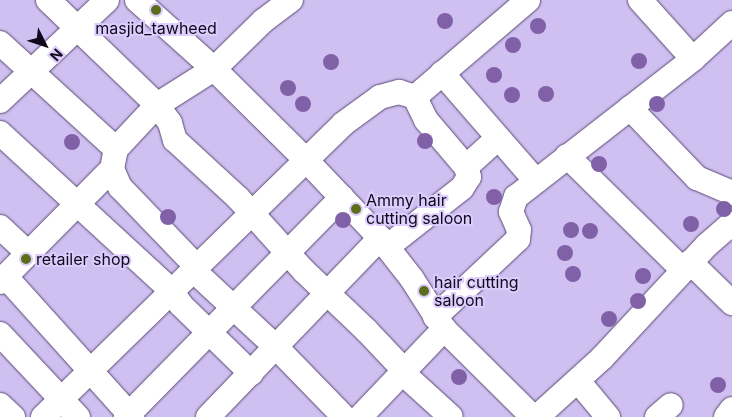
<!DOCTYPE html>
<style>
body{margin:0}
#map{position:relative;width:732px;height:417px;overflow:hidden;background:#d0c0f1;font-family:Inter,sans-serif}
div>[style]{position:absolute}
.roads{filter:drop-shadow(0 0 1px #5a4a74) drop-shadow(0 0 1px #5a4a74)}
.street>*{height:24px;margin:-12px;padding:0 12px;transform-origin:12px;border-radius:12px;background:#fff}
.trees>*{width:16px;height:16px;margin:-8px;border-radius:50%;background:#8061a8}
.dots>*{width:14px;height:14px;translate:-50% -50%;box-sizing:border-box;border:2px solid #ddccfe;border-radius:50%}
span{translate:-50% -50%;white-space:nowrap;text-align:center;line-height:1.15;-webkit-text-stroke:4px #ddccfe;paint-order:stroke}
.poi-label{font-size:16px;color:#100a1a}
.left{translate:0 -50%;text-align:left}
.north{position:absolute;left:20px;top:20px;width:50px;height:50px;-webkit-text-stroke:4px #ddccfe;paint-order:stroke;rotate:131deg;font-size:14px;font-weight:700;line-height:20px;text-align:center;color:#100a1a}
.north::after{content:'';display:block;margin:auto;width:18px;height:22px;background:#100a1a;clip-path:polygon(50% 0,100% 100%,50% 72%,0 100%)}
</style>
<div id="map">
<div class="roads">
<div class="street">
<i style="left:48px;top:0;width:151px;rotate:43.9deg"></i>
<i style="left:157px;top:105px;width:22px;rotate:54deg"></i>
<i style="left:170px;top:123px;width:18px;rotate:74deg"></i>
<i style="left:175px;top:140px;width:86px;rotate:42.6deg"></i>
<i style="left:238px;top:198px;width:98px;rotate:47.9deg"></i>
<i style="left:304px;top:271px;width:86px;rotate:43.6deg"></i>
<i style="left:366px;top:330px;width:55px;rotate:46.5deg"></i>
<i style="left:404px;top:370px;width:8px;rotate:67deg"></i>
<i style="left:407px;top:377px;width:59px;rotate:42.3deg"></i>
<i style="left:137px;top:0;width:103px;rotate:41.9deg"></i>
<i style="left:214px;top:69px;width:129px;rotate:44.7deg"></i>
<i style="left:306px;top:160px;width:108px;rotate:46.5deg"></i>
<i style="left:380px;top:238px;width:52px;rotate:52deg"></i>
<i style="left:412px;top:279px;width:59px;rotate:57.4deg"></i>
<i style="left:444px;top:329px;width:125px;rotate:44.7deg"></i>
<i style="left:640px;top:0;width:79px;rotate:48.1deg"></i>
<i style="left:0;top:43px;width:157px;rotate:42.4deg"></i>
<i style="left:442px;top:73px;width:143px;rotate:49deg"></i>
<i style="left:0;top:101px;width:147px;rotate:-43.3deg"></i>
<i style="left:630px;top:108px;width:97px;rotate:46.3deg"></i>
<i style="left:697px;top:178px;width:38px;rotate:23deg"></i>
<i style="left:0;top:133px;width:232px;rotate:42.6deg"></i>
<i style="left:171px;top:290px;width:18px;rotate:56deg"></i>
<i style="left:181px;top:305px;width:98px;rotate:44.2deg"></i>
<i style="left:567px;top:156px;width:163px;rotate:44.5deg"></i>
<i style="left:466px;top:167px;width:43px;rotate:-42.2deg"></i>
<i style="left:112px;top:169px;width:20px;rotate:66deg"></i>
<i style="left:120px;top:187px;width:110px;rotate:46.1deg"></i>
<i style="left:0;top:227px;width:37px;rotate:43deg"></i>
<i style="left:387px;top:247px;width:95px;rotate:-38.2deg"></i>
<i style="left:462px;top:188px;width:13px;rotate:-58deg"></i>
<i style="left:469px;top:177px;width:10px;rotate:-107deg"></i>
<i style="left:466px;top:167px;width:62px;rotate:-130.4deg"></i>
<i style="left:426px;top:120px;width:25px;rotate:-116deg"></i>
<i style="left:690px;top:262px;width:59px;rotate:44.3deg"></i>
<i style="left:192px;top:269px;width:115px;rotate:42.9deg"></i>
<i style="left:276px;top:347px;width:98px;rotate:45.8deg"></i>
<i style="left:5px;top:276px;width:190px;rotate:48deg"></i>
<i style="left:0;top:282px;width:159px;rotate:-45.3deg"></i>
<i style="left:112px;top:169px;width:20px;rotate:-79deg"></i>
<i style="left:116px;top:149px;width:60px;rotate:-47deg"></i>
<i style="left:157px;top:105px;width:67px;rotate:-32.3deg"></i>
<i style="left:214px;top:69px;width:69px;rotate:-44.4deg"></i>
<i style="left:263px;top:21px;width:35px;rotate:-37deg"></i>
<i style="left:435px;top:317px;width:114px;rotate:-43.2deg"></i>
<i style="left:518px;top:239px;width:9px;rotate:-84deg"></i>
<i style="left:519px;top:230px;width:20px;rotate:-114deg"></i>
<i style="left:511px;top:212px;width:16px;rotate:-72deg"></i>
<i style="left:516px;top:197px;width:224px;rotate:-37.9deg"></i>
<i style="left:693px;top:59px;width:53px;rotate:-42.7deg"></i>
<i style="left:0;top:334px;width:114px;rotate:46.8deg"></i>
<i style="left:578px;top:381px;width:47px;rotate:50.2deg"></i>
<i style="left:0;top:405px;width:18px;rotate:43deg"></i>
<i style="left:43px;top:417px;width:419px;rotate:-44.3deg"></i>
<i style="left:343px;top:124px;width:46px;rotate:-36.1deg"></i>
<i style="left:380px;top:97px;width:20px;rotate:-15deg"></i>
<i style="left:399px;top:92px;width:17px;rotate:17deg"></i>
<i style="left:415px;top:97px;width:149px;rotate:-40.6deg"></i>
<i style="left:126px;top:417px;width:308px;rotate:-45.5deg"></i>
<i style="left:208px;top:417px;width:248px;rotate:-46.1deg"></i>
<i style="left:360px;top:417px;width:122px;rotate:-46.3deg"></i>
<i style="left:537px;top:417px;width:88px;rotate:-42.2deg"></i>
<i style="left:602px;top:358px;width:154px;rotate:-47.1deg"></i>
<i style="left:707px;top:245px;width:33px;rotate:-41deg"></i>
<i style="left:657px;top:417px;width:18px;rotate:-41deg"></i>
<i style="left:726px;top:417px;width:10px;rotate:-53deg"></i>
</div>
</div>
<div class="trees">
<i style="left:445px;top:21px"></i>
<i style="left:538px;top:26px"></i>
<i style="left:513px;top:45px"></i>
<i style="left:639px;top:61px"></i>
<i style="left:331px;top:62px"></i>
<i style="left:494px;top:75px"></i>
<i style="left:288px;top:88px"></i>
<i style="left:546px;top:94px"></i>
<i style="left:512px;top:95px"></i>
<i style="left:303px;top:104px"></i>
<i style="left:657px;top:104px"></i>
<i style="left:425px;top:141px"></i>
<i style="left:72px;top:142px"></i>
<i style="left:599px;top:164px"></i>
<i style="left:494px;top:197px"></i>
<i style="left:724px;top:209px"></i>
<i style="left:168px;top:217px"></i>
<i style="left:343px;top:220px"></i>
<i style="left:691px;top:224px"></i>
<i style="left:571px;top:230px"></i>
<i style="left:590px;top:231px"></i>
<i style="left:565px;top:253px"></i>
<i style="left:573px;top:274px"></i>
<i style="left:643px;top:276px"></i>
<i style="left:638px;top:301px"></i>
<i style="left:609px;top:319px"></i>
<i style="left:459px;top:377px"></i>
<i style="left:718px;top:385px"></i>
</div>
<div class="dots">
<i style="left:156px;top:10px;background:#5d6e1a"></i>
<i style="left:356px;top:209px;background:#5d6e1a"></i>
<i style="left:26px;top:259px;background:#5d6e1a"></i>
<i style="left:424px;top:291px;background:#5d6e1a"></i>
</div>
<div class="poi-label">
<span style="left:156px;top:28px">masjid_tawheed</span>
<span class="left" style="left:366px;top:209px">Ammy hair<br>cutting saloon</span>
<span class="left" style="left:36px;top:259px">retailer shop</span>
<span class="left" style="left:434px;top:291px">hair cutting<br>saloon</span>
</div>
<div class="north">N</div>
</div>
